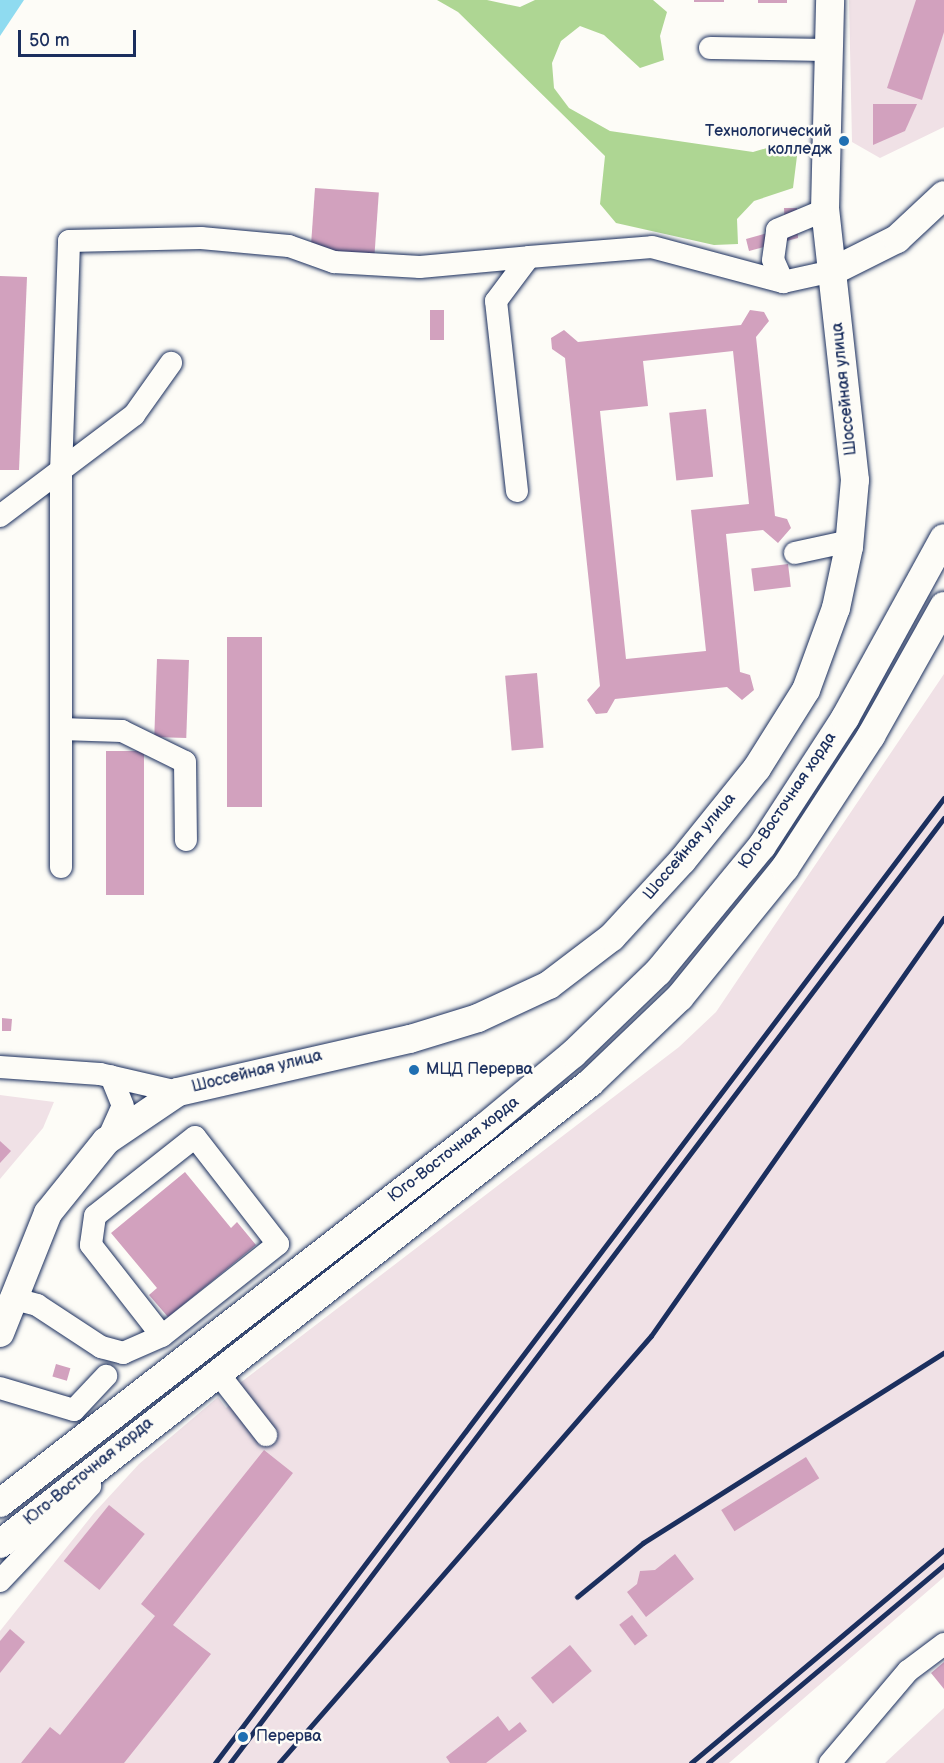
<!DOCTYPE html>
<meta charset="utf-8">
<style>
body{margin:0}
#map{position:relative;width:944px;height:1763px;overflow:hidden;background:#fdfcf7;font-family:"Balsamiq Sans",sans-serif}
div>[style]{position:absolute}
.built>*{inset:0;background:#f0e1e6}
.green>*{inset:0;background:#aed693}
.water>*{inset:0;background:#8fdbf0}
.building>*{inset:0;background:#d2a1be;transform-origin:0 0}
.roads{filter:drop-shadow(0 0 2px #1b2f5e) drop-shadow(0 0 2px #1b2f5e)}
.minor>*{height:22px;margin:-11px;padding:0 11px;transform-origin:11px;border-radius:11px;background:#fdfcf7}
.major>*{height:28px;margin:-14px;padding:0 14px;transform-origin:14px;border-radius:14px;background:#fdfcf7}
.rail>*{height:4.5px;margin:-2.25px;padding:0 2.25px;transform-origin:2.25px;border-radius:2.25px;background:#1b2f5e}
.dots>*{width:16px;height:16px;translate:-50% -50%;box-sizing:border-box;border:3px solid #fdfcf7;border-radius:50%}
span{translate:-50% -50%;white-space:nowrap;text-align:center;line-height:1.15;-webkit-text-stroke:5px #fdfcf7;paint-order:stroke}
.poi-label{font-size:16px;color:#1b2f5e}
.right{translate:-100% -50%;text-align:right}
.left{translate:0 -50%;text-align:left}
.street-label{font-size:16px;color:#1b2f5e}
.scale{position:absolute;left:18px;top:30px;width:118px;height:27px;box-sizing:border-box;border:3px solid #1b2f5e;border-top:0;padding-left:8px;font-size:18px;line-height:21px;white-space:nowrap;color:#1b2f5e;-webkit-text-stroke:4px #fdfcf7;paint-order:stroke}
</style>
<div id="map">
<div class="built">
<i style="clip-path:polygon(849px 0,944px 0,944px 127px,880px 158px,852px 142px)"></i>
<i style="clip-path:polygon(944px 674px,944px 1577px,729px 1763px,0 1763px,0 1631px,94px 1513px,139px 1464px,218px 1397px,226px 1408px,242px 1395px,236px 1386px,679px 1047px,716px 1012px)"></i>
<i style="clip-path:polygon(0 1095px,54px 1102px,43px 1128px,0 1179px)"></i>
<i style="clip-path:polygon(944px 1708px,944px 1763px,885px 1763px)"></i>
</div>
<div class="green">
<i style="clip-path:polygon(437px 0,487px 0,520px 7px,535px 0,653px 0,667px 12px,660px 36px,664px 60px,640px 68px,604px 35px,580px 26px,561px 41px,552px 63px,554px 88px,569px 108px,610px 131px,753px 152px,777px 145px,797px 156px,793px 188px,754px 201px,737px 219px,738px 244px,714px 245px,616px 223px,600px 204px,605px 156px,458px 12px)"></i>
</div>
<div class="water">
<i style="clip-path:polygon(0 0,24px 0,0 36px)"></i>
</div>
<div class="building">
<i style="left:694px;top:0;width:30px;height:2px"></i>
<i style="left:758px;top:0;width:29px;height:3px"></i>
<i style="clip-path:polygon(916px 0,944px 0,944px 32px,922px 100px,887px 88px)"></i>
<i style="clip-path:polygon(873px 104px,917px 104px,905px 131px,873px 145px)"></i>
<i style="left:315px;top:188px;width:64px;height:62px;rotate:4deg"></i>
<i style="clip-path:polygon(784px 208px,797px 208px,798px 238px,749px 251px,746px 239px,785px 228px)"></i>
<i style="clip-path:polygon(0 276px,27px 277px,19px 470px,0 470px)"></i>
<i style="left:430px;top:310px;width:14px;height:30px"></i>
<i style="clip-path:polygon(evenodd,750px 310px,764px 312px,769px 321px,756px 337px,775px 516px,787px 519px,791px 528px,778px 543px,763px 530px,726px 534px,740px 672px,750px 675px,754px 690px,742px 700px,727px 687px,615px 699px,607px 713px,596px 714px,587px 700px,600px 686px,565px 358px,552px 349px,551px 338px,564px 330px,578px 342px,741px 325px,750px 310px,733px 351px,749px 504px,691px 510px,706px 651px,626px 659px,600px 411px,648px 406px,643px 361px,733px 351px)"></i>
<i style="left:706px;top:409px;width:68px;height:37px;rotate:84deg"></i>
<i style="left:788px;top:564px;width:23px;height:37px;rotate:83deg"></i>
<i style="left:227px;top:637px;width:35px;height:170px"></i>
<i style="left:157px;top:659px;width:32px;height:78px;rotate:2deg"></i>
<i style="left:537px;top:673px;width:75px;height:32px;rotate:85deg"></i>
<i style="left:106px;top:751px;width:38px;height:144px"></i>
<i style="clip-path:polygon(2px 1018px,12px 1019px,11px 1031px,2px 1031px)"></i>
<i style="clip-path:polygon(0 1141px,11px 1151px,0 1163px)"></i>
<i style="clip-path:polygon(185px 1172px,231px 1228px,237px 1222px,256px 1245px,168px 1317px,149px 1295px,157px 1288px,111px 1233px)"></i>
<i style="left:56px;top:1364px;width:15px;height:13px;rotate:16deg"></i>
<i style="clip-path:polygon(264px 1450px,293px 1473px,173px 1625px,211px 1654px,124px 1763px,21px 1763px,50px 1727px,60px 1735px,155px 1616px,141px 1604px)"></i>
<i style="left:806px;top:1457px;width:25px;height:100px;rotate:58deg"></i>
<i style="left:109px;top:1505px;width:46px;height:72px;rotate:39deg"></i>
<i style="clip-path:polygon(675px 1554px,694px 1579px,646px 1617px,627px 1592px,637px 1584px,640px 1571px,655px 1570px)"></i>
<i style="left:632px;top:1615px;width:26px;height:16px;rotate:53deg"></i>
<i style="clip-path:polygon(10px 1629px,25px 1642px,0 1673px,0 1641px)"></i>
<i style="left:570px;top:1645px;width:34px;height:51px;rotate:50deg"></i>
<i style="clip-path:polygon(944px 1662px,944px 1689px,931px 1673px)"></i>
<i style="clip-path:polygon(498px 1716px,509px 1731px,520px 1722px,527px 1731px,486px 1763px,450px 1763px,446px 1757px)"></i>
</div>
<div class="roads">
<div class="minor">
<i style="left:710px;top:48px;width:118px;rotate:1deg"></i>
<i style="left:783px;top:282px;width:24px;rotate:-114deg"></i>
<i style="left:773px;top:260px;width:30px;rotate:-82deg"></i>
<i style="left:777px;top:230px;width:52px;rotate:-22.6deg"></i>
<i style="left:517px;top:491px;width:191px;rotate:-96.3deg"></i>
<i style="left:496px;top:301px;width:55px;rotate:-53.1deg"></i>
<i style="left:529px;top:257px;width:123px;rotate:-4.6deg"></i>
<i style="left:652px;top:247px;width:136px;rotate:15deg"></i>
<i style="left:783px;top:282px;width:51px;rotate:-12.4deg"></i>
<i style="left:0;top:516px;width:168px;rotate:-37deg"></i>
<i style="left:134px;top:415px;width:64px;rotate:-54.6deg"></i>
<i style="left:795px;top:553px;width:56px;rotate:-12.3deg"></i>
<i style="left:61px;top:729px;width:61px;rotate:1.9deg"></i>
<i style="left:122px;top:731px;width:70px;rotate:26.2deg"></i>
<i style="left:185px;top:762px;width:78px;rotate:89.3deg"></i>
<i style="left:61px;top:867px;width:395px;rotate:-90deg"></i>
<i style="left:61px;top:472px;width:231px;rotate:-88deg"></i>
<i style="left:69px;top:241px;width:132px;rotate:-1.3deg"></i>
<i style="left:201px;top:238px;width:88px;rotate:5.2deg"></i>
<i style="left:289px;top:246px;width:48px;rotate:19.6deg"></i>
<i style="left:334px;top:262px;width:86px;rotate:3.3deg"></i>
<i style="left:420px;top:267px;width:109px;rotate:-5.2deg"></i>
<i style="left:0;top:1067px;width:100px;rotate:4deg"></i>
<i style="left:100px;top:1074px;width:80px;rotate:13deg"></i>
<i style="left:108px;top:1139px;width:36px;rotate:-66deg"></i>
<i style="left:123px;top:1106px;width:32px;rotate:-112deg"></i>
<i style="left:11px;top:1298px;width:27px;rotate:15deg"></i>
<i style="left:37px;top:1305px;width:77px;rotate:33.3deg"></i>
<i style="left:101px;top:1347px;width:23px;rotate:15deg"></i>
<i style="left:123px;top:1353px;width:43px;rotate:-23.6deg"></i>
<i style="left:162px;top:1336px;width:148px;rotate:-38.4deg"></i>
<i style="left:278px;top:1244px;width:135px;rotate:-127.8deg"></i>
<i style="left:195px;top:1137px;width:127px;rotate:141.7deg"></i>
<i style="left:95px;top:1216px;width:29px;rotate:98deg"></i>
<i style="left:91px;top:1245px;width:115px;rotate:52deg"></i>
<i style="left:217px;top:1372px;width:80px;rotate:52.1deg"></i>
<i style="left:0;top:1388px;width:77px;rotate:16.6deg"></i>
<i style="left:74px;top:1410px;width:47px;rotate:-46.7deg"></i>
<i style="left:0;top:1581px;width:131px;rotate:-46.5deg"></i>
<i style="left:830px;top:1763px;width:121px;rotate:-49.7deg"></i>
<i style="left:908px;top:1671px;width:45px;rotate:-36.9deg"></i>
</div>
<div class="major">
<i style="left:833px;top:271px;width:72px;rotate:-26.6deg"></i>
<i style="left:897px;top:239px;width:64px;rotate:-43.1deg"></i>
<i style="left:0;top:1333px;width:129px;rotate:-68.2deg"></i>
<i style="left:48px;top:1213px;width:92px;rotate:-51.1deg"></i>
<i style="left:106px;top:1141px;width:87px;rotate:-34.2deg"></i>
<i style="left:178px;top:1092px;width:238px;rotate:-12.9deg"></i>
<i style="left:410px;top:1039px;width:71px;rotate:-17.2deg"></i>
<i style="left:478px;top:1018px;width:78px;rotate:-24.9deg"></i>
<i style="left:549px;top:985px;width:79px;rotate:-37.3deg"></i>
<i style="left:612px;top:937px;width:103px;rotate:-47.4deg"></i>
<i style="left:682px;top:861px;width:119px;rotate:-51.1deg"></i>
<i style="left:757px;top:768px;width:92px;rotate:-57.9deg"></i>
<i style="left:806px;top:690px;width:87px;rotate:-69.9deg"></i>
<i style="left:836px;top:608px;width:62px;rotate:-78deg"></i>
<i style="left:849px;top:547px;width:67px;rotate:-84.9deg"></i>
<i style="left:855px;top:480px;width:272px;rotate:-96.3deg"></i>
<i style="left:825px;top:210px;width:210px;rotate:-88.6deg"></i>
<i style="left:0;top:1503px;width:614px;rotate:-37.78deg"></i>
<i style="left:485px;top:1127px;width:114px;rotate:-39.7deg"></i>
<i style="left:573px;top:1054px;width:118px;rotate:-44deg"></i>
<i style="left:658px;top:972px;width:163px;rotate:-50.5deg"></i>
<i style="left:762px;top:846px;width:153px;rotate:-57deg"></i>
<i style="left:845px;top:718px;width:205px;rotate:-61.2deg"></i>
<i style="left:0;top:1544px;width:749px;rotate:-38deg"></i>
<i style="left:590px;top:1083px;width:124px;rotate:-43.7deg"></i>
<i style="left:680px;top:997px;width:166px;rotate:-50.9deg"></i>
<i style="left:785px;top:868px;width:158px;rotate:-56.9deg"></i>
<i style="left:871px;top:736px;width:149px;rotate:-60.7deg"></i>
</div>
</div>
<div class="rail">
<i style="left:577px;top:1597px;width:85px;rotate:-39.3deg"></i>
<i style="left:643px;top:1543px;width:356px;rotate:-32.3deg"></i>
<i style="left:215px;top:1763px;width:1209px;rotate:-52.93deg"></i>
<i style="left:230px;top:1763px;width:1184px;rotate:-52.93deg"></i>
<i style="left:279px;top:1763px;width:566px;rotate:-48.94deg"></i>
<i style="left:651px;top:1336px;width:510px;rotate:-54.97deg"></i>
<i style="left:691px;top:1763px;width:331px;rotate:-40.1deg"></i>
<i style="left:708px;top:1763px;width:308px;rotate:-40deg"></i>
</div>
<div class="dots">
<i style="left:844px;top:141px;background:#1f6fb2"></i>
<i style="left:414px;top:1070px;background:#1f6fb2"></i>
<i style="left:243px;top:1737px;background:#1f6fb2"></i>
</div>
<div class="poi-label">
<span class="right" style="left:832px;top:141px">Технологический<br>колледж</span>
<span class="left" style="left:426px;top:1070px">МЦД Перерва</span>
<span class="left" style="left:256px;top:1737px">Перерва</span>
</div>
<div class="street-label">
<span style="left:845px;top:389px;rotate:-96deg">Шоссейная улица</span>
<span style="left:788px;top:801px;rotate:-56deg">Юго-Восточная хорда</span>
<span style="left:690px;top:847px;rotate:-50deg">Шоссейная улица</span>
<span style="left:257px;top:1072px;rotate:-14deg">Шоссейная улица</span>
<span style="left:454px;top:1150px;rotate:-38deg">Юго-Восточная хорда</span>
<span style="left:89px;top:1472px;rotate:-39deg">Юго-Восточная хорда</span>
</div>
<div class="scale">50 m</div>
</div>
